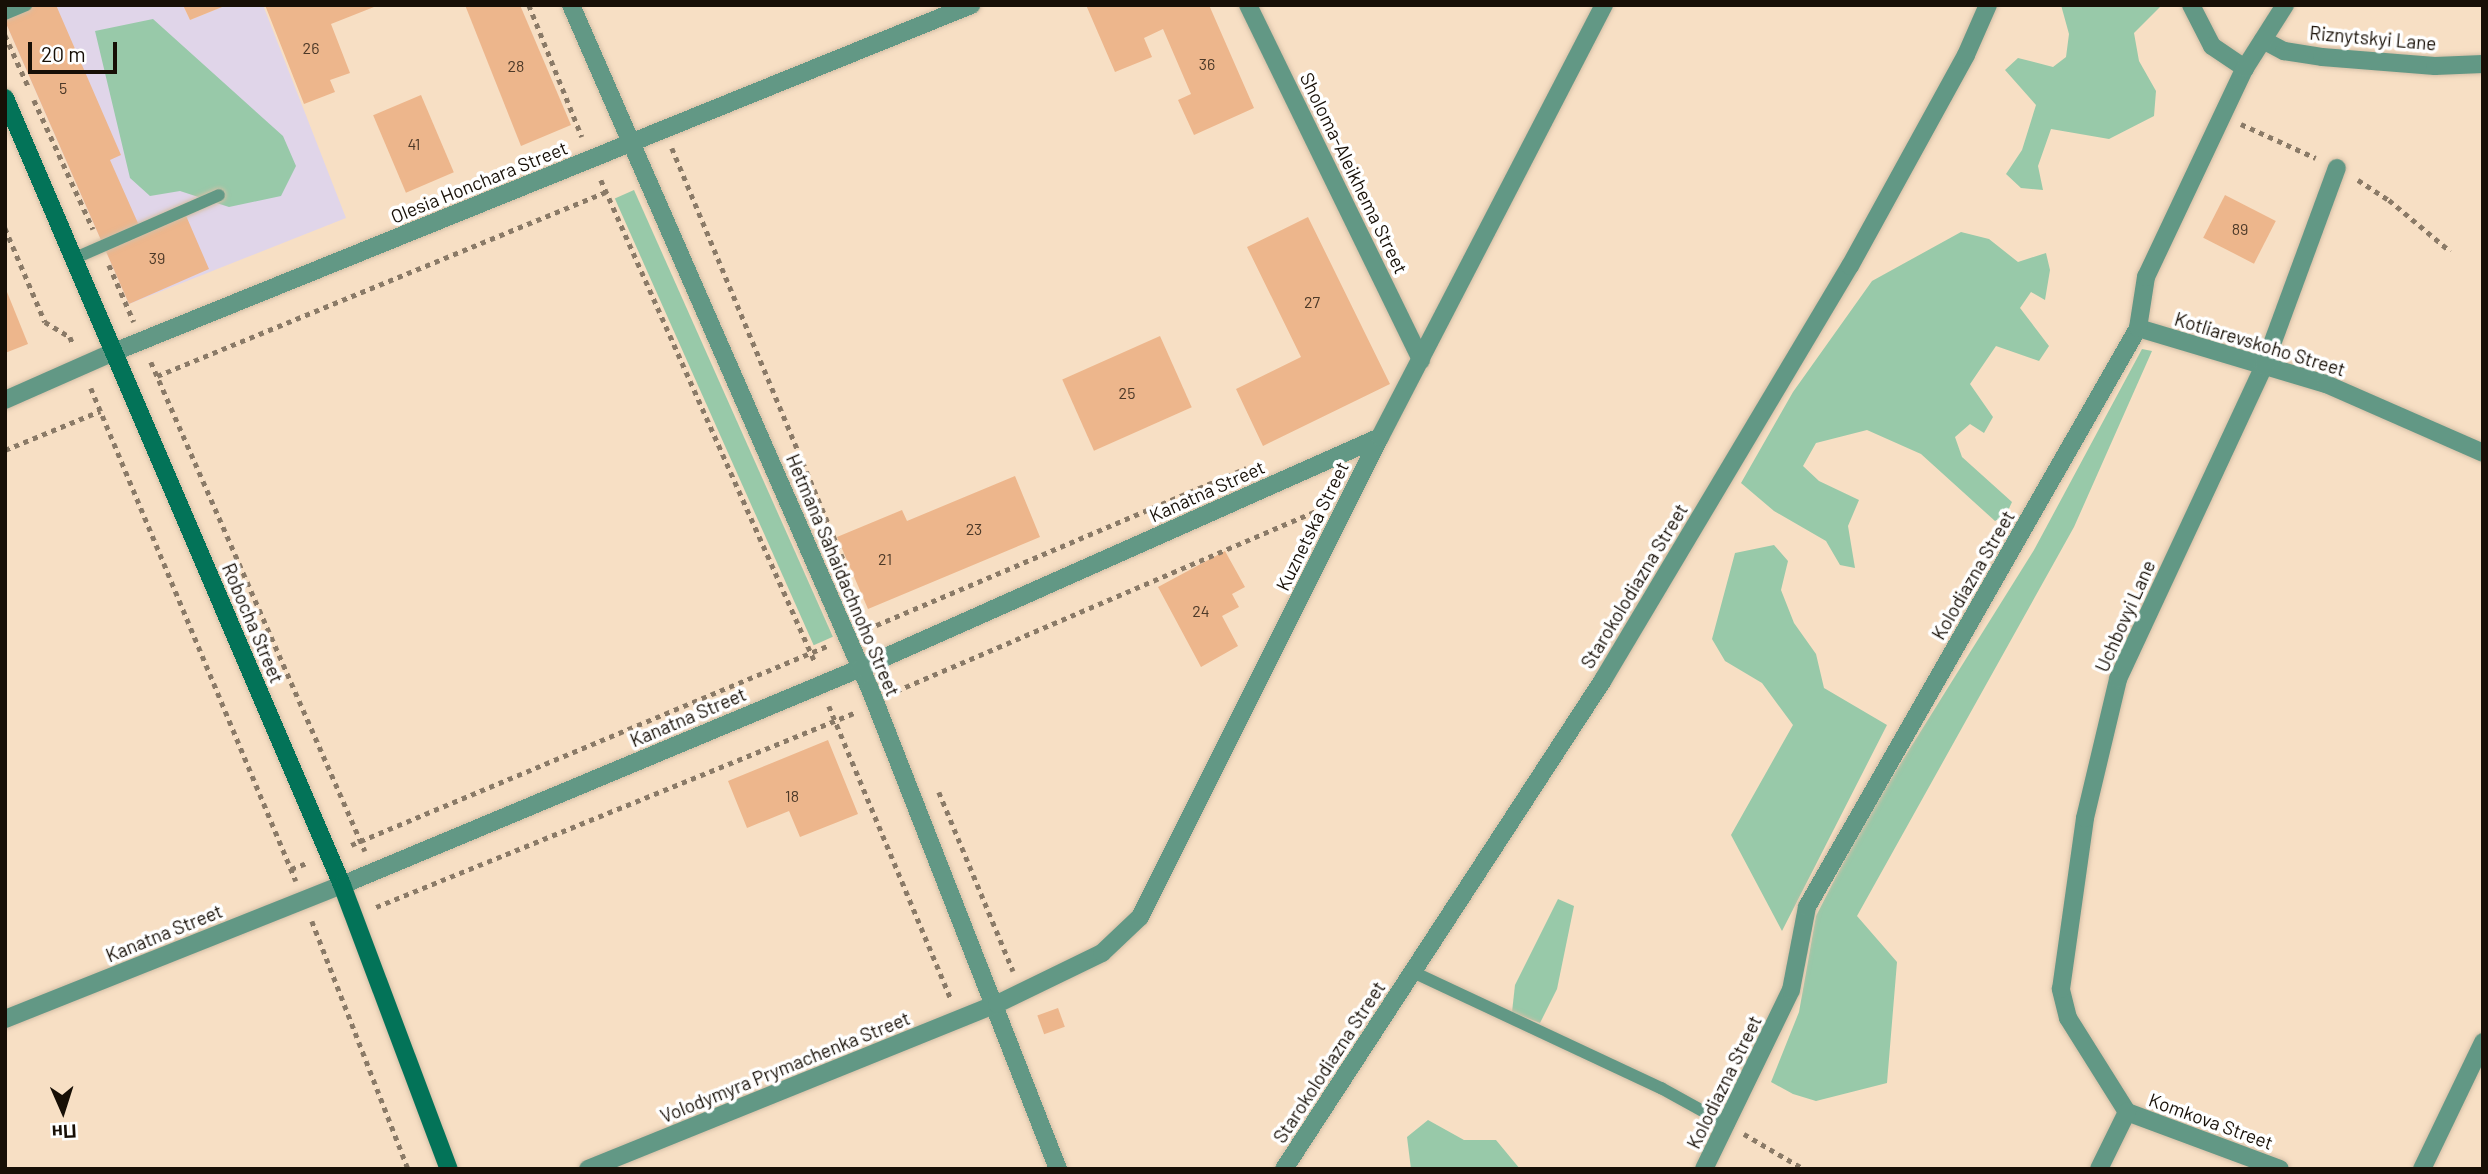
<!DOCTYPE html>
<meta charset="utf-8">
<style>
body{margin:0}
#map{position:relative;width:2488px;height:1174px;overflow:hidden;background:#f7dfc4;font-family:Barlow,sans-serif}
div>[style]{position:absolute}
.industrial>*{inset:0;background:#e0d5e9}
.green>*{inset:0;background:#98c9a9;transform-origin:0 0}
.building>*{inset:0;background:#edb68c;transform-origin:0 0}
.path>*{height:4.5px;margin-top:-2.25px;transform-origin:0;background:repeating-linear-gradient(90deg,#8a7a67 0 5px,transparent 0 10px)}
.roads{filter:drop-shadow(0 0 2px #d3bea6) drop-shadow(0 0 2px #d3bea6)}
.lane>*{height:12px;margin:-6px;padding:0 6px;transform-origin:6px;border-radius:6px;background:#629885}
.street>*{height:18px;margin:-9px;padding:0 9px;transform-origin:9px;border-radius:9px;background:#629885}
.secondary>*{height:18px;margin:-9px;padding:0 9px;transform-origin:9px;border-radius:9px;background:#037358}
span{translate:-50% -50%;white-space:nowrap;text-align:center;line-height:1.15;-webkit-text-stroke:7px #fff;paint-order:stroke}
.number-label{font-size:16px;color:#4c3928}
.number-label span{-webkit-text-stroke-width:0}
.street-label{font-size:19px;color:#170f06}
.frame{position:absolute;inset:0;border:7px solid #170f06;pointer-events:none}
.north{position:absolute;left:28px;top:1076px;width:70px;height:70px;-webkit-text-stroke:5px #fff;paint-order:stroke;rotate:177deg;font-size:19px;font-weight:700;line-height:28px;text-align:center;color:#170f06}
.north::after{content:'';display:block;margin:auto;width:24px;height:32px;background:#170f06;clip-path:polygon(50% 0,100% 100%,50% 72%,0 100%)}
.scale{position:absolute;left:28px;top:42px;width:89px;height:32px;box-sizing:border-box;border:4px solid #170f06;border-top:0;padding-left:9px;font-size:21px;line-height:24px;white-space:nowrap;color:#170f06;-webkit-text-stroke:5px #fff;paint-order:stroke}
</style>
<div id="map">
<div class="industrial">
<i style="clip-path:polygon(5px 5px,183px 5px,190px 20px,227px 5px,263px 5px,346px 218px,129px 304px,5px 21px)"></i>
</div>
<div class="green">
<i style="clip-path:polygon(2061px 5px,2162px 5px,2134px 33px,2139px 61px,2156px 91px,2154px 116px,2109px 139px,2051px 129px,2038px 166px,2043px 190px,2021px 188px,2006px 174px,2022px 150px,2036px 105px,2005px 70px,2018px 58px,2053px 67px,2066px 57px,2069px 34px)"></i>
<i style="clip-path:polygon(153px 19px,283px 136px,296px 166px,281px 196px,229px 207px,180px 191px,150px 196px,130px 178px,95px 31px)"></i>
<i style="left:634px;top:190px;width:489px;height:21px;rotate:66deg"></i>
<i style="clip-path:polygon(1961px 232px,1989px 239px,2018px 262px,2046px 253px,2050px 270px,2045px 300px,2031px 292px,2020px 308px,2049px 346px,2039px 361px,1996px 346px,1970px 384px,1993px 417px,1984px 433px,1970px 424px,1955px 437px,1962px 457px,2012px 502px,2006px 515px,1995px 521px,1921px 454px,1867px 430px,1816px 443px,1803px 466px,1819px 481px,1859px 500px,1848px 526px,1855px 568px,1840px 565px,1826px 541px,1774px 511px,1741px 483px,1793px 392px,1872px 281px)"></i>
<i style="clip-path:polygon(2142px 349px,2152px 351px,2074px 527px,1857px 916px,1897px 962px,1887px 1083px,1816px 1101px,1793px 1094px,1771px 1082px,1799px 1012px,1816px 916px,1864px 822px,2034px 550px)"></i>
<i style="clip-path:polygon(1774px 545px,1788px 561px,1781px 590px,1794px 623px,1816px 654px,1824px 688px,1887px 725px,1782px 931px,1731px 835px,1793px 725px,1762px 683px,1725px 661px,1712px 639px,1735px 553px)"></i>
<i style="clip-path:polygon(1558px 899px,1574px 906px,1557px 989px,1540px 1023px,1512px 1012px,1515px 985px)"></i>
<i style="clip-path:polygon(1428px 1120px,1464px 1140px,1496px 1140px,1520px 1169px,1411px 1169px,1407px 1137px)"></i>
</div>
<div class="building">
<i style="clip-path:polygon(5px 5px,56px 5px,121px 155px,110px 160px,141px 230px,184px 211px,209px 269px,129px 304px,5px 21px)"></i>
<i style="clip-path:polygon(183px 5px,227px 5px,190px 20px)"></i>
<i style="clip-path:polygon(265px 5px,379px 5px,331px 24px,350px 73px,330px 80px,335px 92px,304px 104px)"></i>
<i style="clip-path:polygon(465px 5px,520px 5px,571px 125px,521px 146px)"></i>
<i style="clip-path:polygon(1086px 5px,1209px 5px,1254px 108px,1194px 135px,1178px 100px,1191px 94px,1163px 29px,1144px 38px,1152px 57px,1115px 72px)"></i>
<i style="left:421px;top:95px;width:84px;height:52px;rotate:67deg"></i>
<i style="left:2225px;top:195px;width:57px;height:48px;rotate:27deg"></i>
<i style="clip-path:polygon(1308px 217px,1390px 384px,1263px 446px,1236px 389px,1301px 357px,1247px 247px)"></i>
<i style="clip-path:polygon(5px 287px,28px 344px,5px 353px)"></i>
<i style="left:1160px;top:336px;width:78px;height:107px;rotate:66deg"></i>
<i style="clip-path:polygon(1015px 476px,1040px 537px,868px 609px,837px 537px,902px 510px,907px 521px)"></i>
<i style="clip-path:polygon(1225px 551px,1245px 587px,1232px 594px,1239px 607px,1222px 616px,1238px 646px,1201px 667px,1158px 587px)"></i>
<i style="clip-path:polygon(828px 740px,858px 814px,800px 837px,789px 811px,747px 828px,728px 781px)"></i>
<i style="left:1058px;top:1008px;width:20px;height:22px;rotate:70deg"></i>
</div>
<div class="path">
<i style="left:529px;top:5px;width:142px;rotate:68.1deg"></i>
<i style="left:5px;top:35px;width:58px;rotate:65.6deg"></i>
<i style="left:34px;top:100px;width:142px;rotate:65.4deg"></i>
<i style="left:2241px;top:124px;width:82px;rotate:24.4deg"></i>
<i style="left:672px;top:148px;width:454px;rotate:67.4deg"></i>
<i style="left:601px;top:180px;width:527px;rotate:66.06deg"></i>
<i style="left:2358px;top:180px;width:37px;rotate:33deg"></i>
<i style="left:2389px;top:200px;width:80px;rotate:39.9deg"></i>
<i style="left:5px;top:228px;width:102px;rotate:66.9deg"></i>
<i style="left:45px;top:322px;width:29px;rotate:31deg"></i>
<i style="left:70px;top:337px;width:8px;rotate:67deg"></i>
<i style="left:109px;top:265px;width:62px;rotate:66.3deg"></i>
<i style="left:151px;top:362px;width:534px;rotate:66.36deg"></i>
<i style="left:157px;top:376px;width:485px;rotate:-22.3deg"></i>
<i style="left:91px;top:388px;width:534px;rotate:67.42deg"></i>
<i style="left:5px;top:450px;width:103px;rotate:-22.3deg"></i>
<i style="left:867px;top:629px;width:412px;rotate:-23deg"></i>
<i style="left:896px;top:691px;width:457px;rotate:-23.2deg"></i>
<i style="left:829px;top:706px;width:317px;rotate:67.4deg"></i>
<i style="left:939px;top:792px;width:194px;rotate:67.5deg"></i>
<i style="left:351px;top:845px;width:516px;rotate:-22.69deg"></i>
<i style="left:291px;top:869px;width:17px;rotate:-21deg"></i>
<i style="left:376px;top:907px;width:516px;rotate:-22.09deg"></i>
<i style="left:312px;top:921px;width:266px;rotate:68.8deg"></i>
<i style="left:1744px;top:1134px;width:69px;rotate:30.3deg"></i>
</div>
<div class="roads">
<div class="lane">
<i style="left:5px;top:14px;width:23px;rotate:-23deg"></i>
<i style="left:75px;top:258px;width:157px;rotate:-23.6deg"></i>
<i style="left:1413px;top:972px;width:274px;rotate:25.1deg"></i>
<i style="left:1661px;top:1088px;width:77px;rotate:28.9deg"></i>
</div>
<div class="street">
<i style="left:571px;top:5px;width:746px;rotate:66.39deg"></i>
<i style="left:870px;top:689px;width:516px;rotate:68.61deg"></i>
<i style="left:1248px;top:5px;width:395px;rotate:64deg"></i>
<i style="left:2191px;top:5px;width:46px;rotate:62.9deg"></i>
<i style="left:2212px;top:46px;width:40px;rotate:34deg"></i>
<i style="left:2263px;top:40px;width:24px;rotate:28deg"></i>
<i style="left:2284px;top:51px;width:38px;rotate:9deg"></i>
<i style="left:2322px;top:57px;width:113px;rotate:4.6deg"></i>
<i style="left:2435px;top:66px;width:48px;rotate:-2.4deg"></i>
<i style="left:2138px;top:328px;width:196px;rotate:16.6deg"></i>
<i style="left:2326px;top:384px;width:171px;rotate:23.7deg"></i>
<i style="left:5px;top:400px;width:119px;rotate:-23.8deg"></i>
<i style="left:114px;top:352px;width:925px;rotate:-22.04deg"></i>
<i style="left:5px;top:1019px;width:363px;rotate:-21.7deg"></i>
<i style="left:342px;top:885px;width:563px;rotate:-22.69deg"></i>
<i style="left:861px;top:668px;width:568px;rotate:-23.99deg"></i>
<i style="left:2127px;top:1112px;width:111px;rotate:-122.1deg"></i>
<i style="left:2068px;top:1018px;width:30px;rotate:-104deg"></i>
<i style="left:2061px;top:989px;width:173px;rotate:-82deg"></i>
<i style="left:2085px;top:818px;width:143px;rotate:-76.6deg"></i>
<i style="left:2118px;top:679px;width:345px;rotate:-65deg"></i>
<i style="left:2264px;top:366px;width:211px;rotate:-69.8deg"></i>
<i style="left:2127px;top:1112px;width:163px;rotate:20.4deg"></i>
<i style="left:588px;top:1169px;width:441px;rotate:-22deg"></i>
<i style="left:997px;top:1004px;width:117px;rotate:-25.9deg"></i>
<i style="left:1102px;top:953px;width:52px;rotate:-43.5deg"></i>
<i style="left:1140px;top:917px;width:537px;rotate:-63.43deg"></i>
<i style="left:1380px;top:437px;width:487px;rotate:-62.6deg"></i>
<i style="left:1284px;top:1169px;width:584px;rotate:-56.88deg"></i>
<i style="left:1603px;top:680px;width:482px;rotate:-59.2deg"></i>
<i style="left:1850px;top:266px;width:241px;rotate:-61.2deg"></i>
<i style="left:1966px;top:55px;width:55px;rotate:-66.3deg"></i>
<i style="left:1704px;top:1169px;width:199px;rotate:-64.1deg"></i>
<i style="left:1791px;top:990px;width:85px;rotate:-79.1deg"></i>
<i style="left:1807px;top:907px;width:667px;rotate:-60.24deg"></i>
<i style="left:2138px;top:328px;width:52px;rotate:-81.1deg"></i>
<i style="left:2146px;top:277px;width:231px;rotate:-64.7deg"></i>
<i style="left:2245px;top:68px;width:75px;rotate:-57.6deg"></i>
<i style="left:2099px;top:1169px;width:64px;rotate:-63.8deg"></i>
<i style="left:2422px;top:1169px;width:141px;rotate:-64.3deg"></i>
</div>
<div class="secondary">
<i style="left:5px;top:98px;width:856px;rotate:66.82deg"></i>
<i style="left:342px;top:885px;width:303px;rotate:69.4deg"></i>
</div>
</div>
<div class="number-label">
<span style="left:311px;top:48px">26</span>
<span style="left:1207px;top:64px">36</span>
<span style="left:516px;top:66px">28</span>
<span style="left:63px;top:88px">5</span>
<span style="left:414px;top:144px">41</span>
<span style="left:2240px;top:229px">89</span>
<span style="left:157px;top:258px">39</span>
<span style="left:1312px;top:302px">27</span>
<span style="left:1127px;top:393px">25</span>
<span style="left:974px;top:529px">23</span>
<span style="left:885px;top:559px">21</span>
<span style="left:1201px;top:611px">24</span>
<span style="left:792px;top:796px">18</span>
</div>
<div class="street-label">
<span style="left:2373px;top:38px;rotate:5deg">Riznytskyi Lane</span>
<span style="left:1354px;top:173px;rotate:64deg">Sholoma-Aleikhema Street</span>
<span style="left:479px;top:182px;rotate:-22deg">Olesia Honchara Street</span>
<span style="left:2260px;top:344px;rotate:17deg">Kotliarevskoho Street</span>
<span style="left:1207px;top:491px;rotate:-24deg">Kanatna Street</span>
<span style="left:1312px;top:526px;rotate:-64deg">Kuznetska Street</span>
<span style="left:843px;top:575px;rotate:67deg">Hetmana Sahaidachnoho Street</span>
<span style="left:1973px;top:575px;rotate:-60deg">Kolodiazna Street</span>
<span style="left:1634px;top:586px;rotate:-59deg">Starokolodiazna Street</span>
<span style="left:2125px;top:616px;rotate:-66deg">Uchbovyi Lane</span>
<span style="left:253px;top:623px;rotate:67deg">Robocha Street</span>
<span style="left:688px;top:717px;rotate:-23deg">Kanatna Street</span>
<span style="left:164px;top:933px;rotate:-22deg">Kanatna Street</span>
<span style="left:1329px;top:1062px;rotate:-57deg">Starokolodiazna Street</span>
<span style="left:785px;top:1067px;rotate:-22deg">Volodymyra Prymachenka Street</span>
<span style="left:1724px;top:1082px;rotate:-64deg">Kolodiazna Street</span>
<span style="left:2211px;top:1121px;rotate:20deg">Komkova Street</span>
</div>
<div class="frame"></div>
<div class="north">Пн</div>
<div class="scale">20 m</div>
</div>
